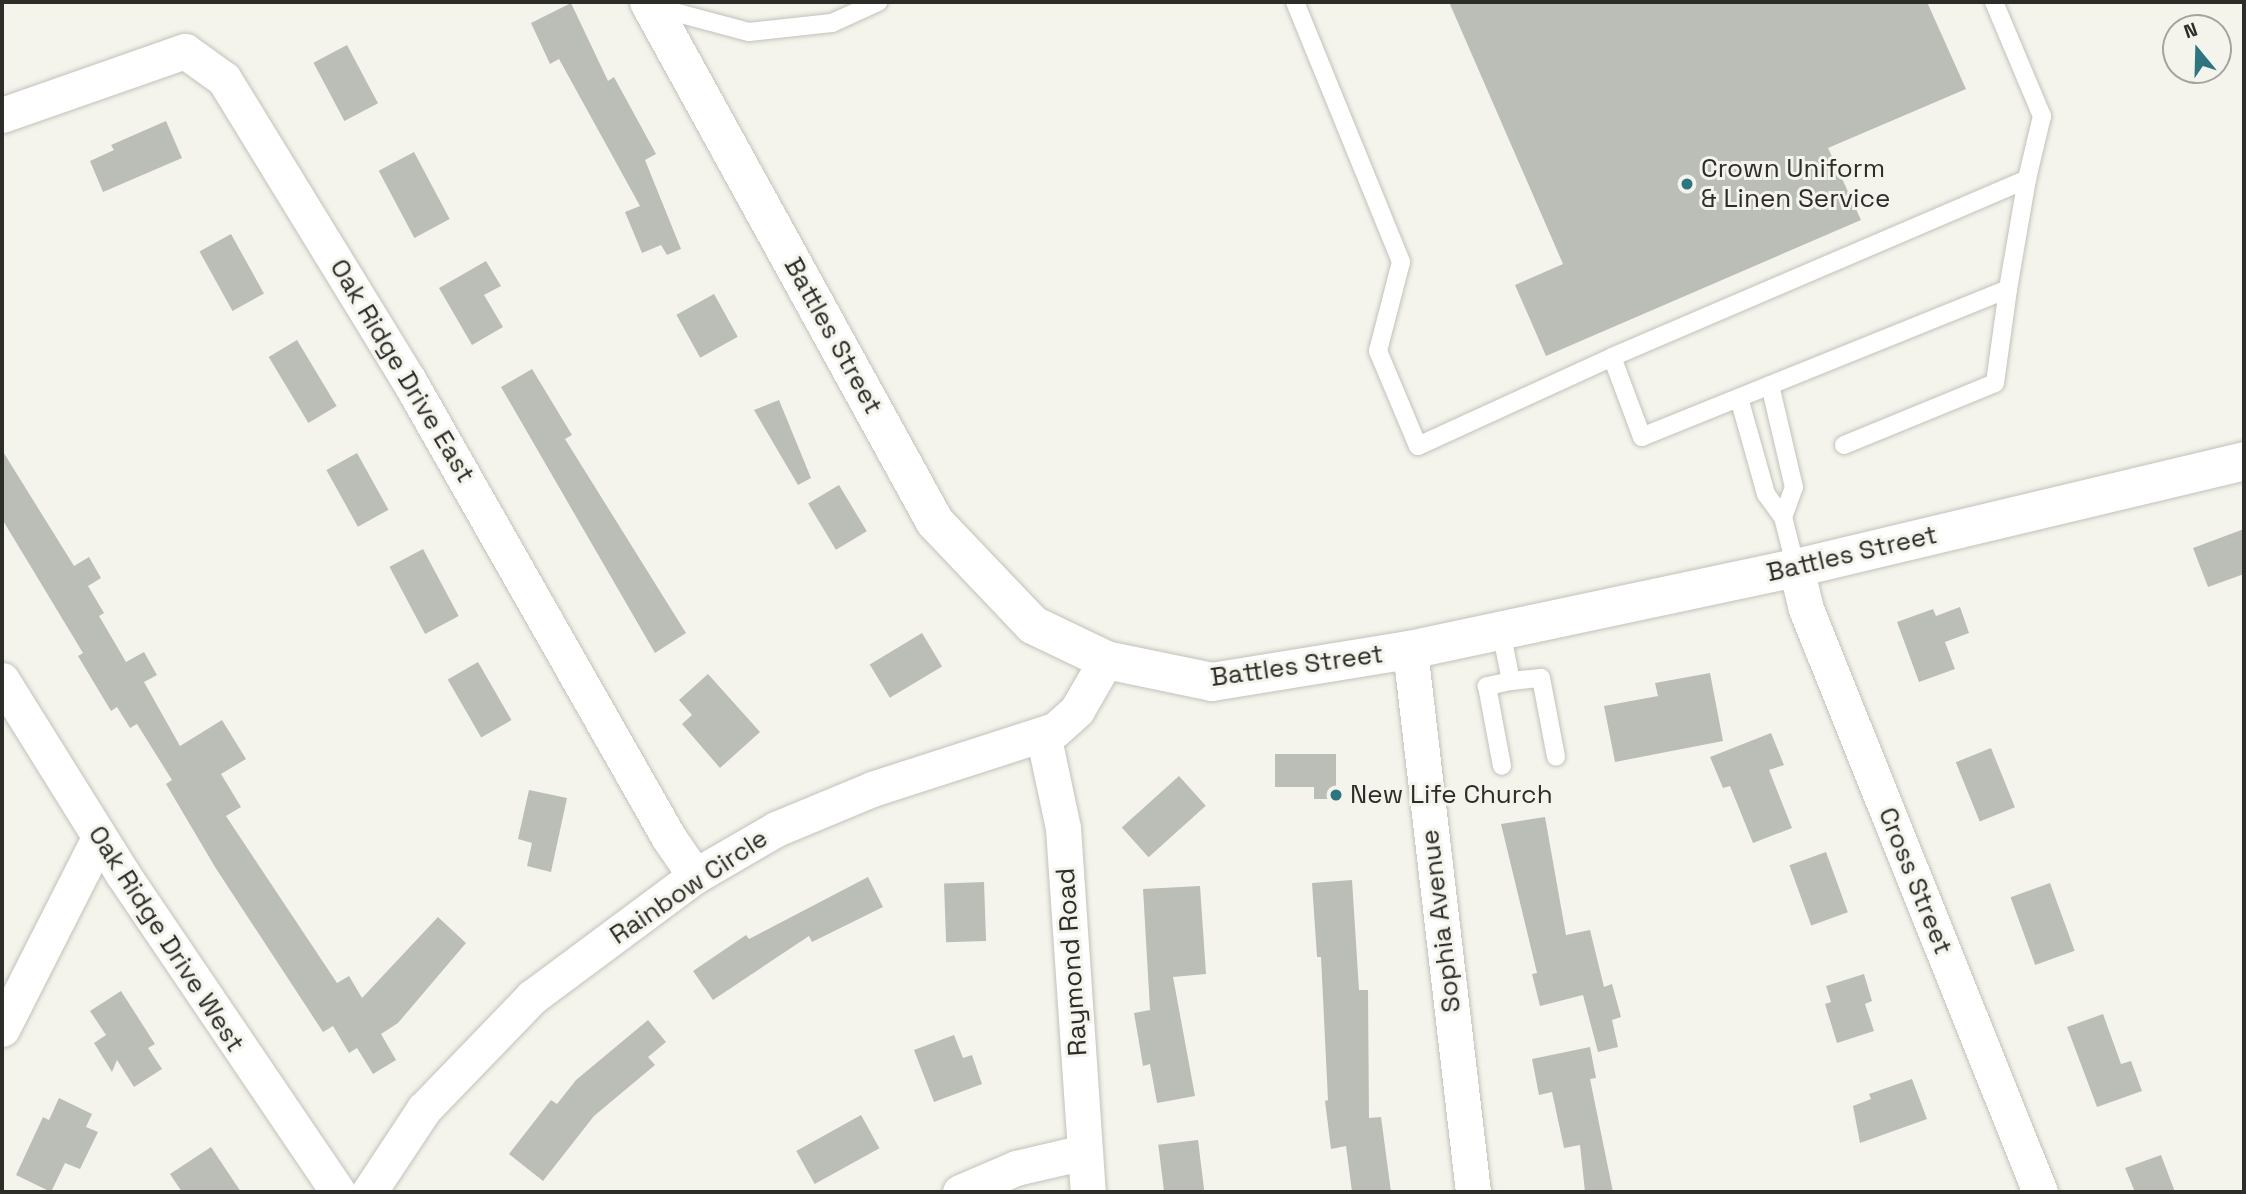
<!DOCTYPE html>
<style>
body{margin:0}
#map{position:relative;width:2246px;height:1194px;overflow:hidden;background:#f4f4ec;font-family:"Space Grotesk",sans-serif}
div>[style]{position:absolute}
.building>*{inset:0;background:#bbbeb7;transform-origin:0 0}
.roads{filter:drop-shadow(0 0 2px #c2c2bb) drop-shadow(0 0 2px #c2c2bb)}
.service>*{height:18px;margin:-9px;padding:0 9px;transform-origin:9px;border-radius:9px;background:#fff}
.minor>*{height:35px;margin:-17.5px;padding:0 17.5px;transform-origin:17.5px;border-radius:17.5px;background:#fff}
.tertiary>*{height:38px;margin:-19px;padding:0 19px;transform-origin:19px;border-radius:19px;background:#fff}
.dots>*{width:19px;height:19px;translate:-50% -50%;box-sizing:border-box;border:4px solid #f4f4ec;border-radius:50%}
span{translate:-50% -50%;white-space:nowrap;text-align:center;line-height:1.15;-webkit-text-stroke:6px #f4f4ec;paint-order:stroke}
.poi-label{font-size:26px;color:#2c2c29}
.left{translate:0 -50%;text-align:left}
.street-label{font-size:26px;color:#2c2c29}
.frame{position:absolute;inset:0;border:4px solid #2c2c29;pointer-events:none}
.north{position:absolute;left:2162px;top:14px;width:70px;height:70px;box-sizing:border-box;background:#f4f4ec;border:2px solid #a4a49e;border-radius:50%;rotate:341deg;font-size:19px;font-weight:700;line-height:28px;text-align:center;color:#2c2c29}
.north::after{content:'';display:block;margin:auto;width:24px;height:32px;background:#2e7481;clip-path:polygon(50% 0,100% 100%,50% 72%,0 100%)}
</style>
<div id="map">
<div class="building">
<i style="clip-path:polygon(1449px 2px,1927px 2px,1966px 89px,1828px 148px,1861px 220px,1546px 356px,1515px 285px,1563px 264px)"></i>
<i style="clip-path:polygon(571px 3px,608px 81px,614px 77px,656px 154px,645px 160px,681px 249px,667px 255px,661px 245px,642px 253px,625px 212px,640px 206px,559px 59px,550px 64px,531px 23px)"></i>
<i style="left:347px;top:45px;width:66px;height:38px;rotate:62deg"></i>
<i style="clip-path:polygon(166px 121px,182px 158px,103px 192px,90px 161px,114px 150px,111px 145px)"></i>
<i style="left:414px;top:152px;width:76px;height:40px;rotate:62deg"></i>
<i style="left:231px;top:234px;width:68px;height:36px;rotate:61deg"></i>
<i style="clip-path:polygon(486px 261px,501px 286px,484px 295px,503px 327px,472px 345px,439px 288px)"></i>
<i style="left:714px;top:294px;width:49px;height:43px;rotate:61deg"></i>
<i style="left:297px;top:340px;width:77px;height:33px;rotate:59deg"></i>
<i style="clip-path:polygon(532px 369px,572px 435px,565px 439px,686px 633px,655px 653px,501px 387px)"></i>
<i style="clip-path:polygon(779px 400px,811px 478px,798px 485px,754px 410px)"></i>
<i style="clip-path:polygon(2px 450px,74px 566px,89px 557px,101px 578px,88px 586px,104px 613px,99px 616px,126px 662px,144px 652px,157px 675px,144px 682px,180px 746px,222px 720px,246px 759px,221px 774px,241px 807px,226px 816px,337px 983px,349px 976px,362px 998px,438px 917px,466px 943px,398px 1023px,381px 1034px,396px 1060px,373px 1074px,357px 1048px,349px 1053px,333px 1026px,323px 1032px,215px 867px,166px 784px,172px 780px,137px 724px,130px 728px,117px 707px,111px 711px,78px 656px,83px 653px,2px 519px)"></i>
<i style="left:357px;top:453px;width:65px;height:35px;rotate:61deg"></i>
<i style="left:839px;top:485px;width:54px;height:36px;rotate:59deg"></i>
<i style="clip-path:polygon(2244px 529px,2244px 574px,2208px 587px,2193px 548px)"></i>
<i style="left:423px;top:549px;width:76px;height:38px;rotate:62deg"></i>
<i style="clip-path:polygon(1960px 607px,1969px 633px,1945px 642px,1955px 669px,1919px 682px,1897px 622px,1933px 609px,1936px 616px)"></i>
<i style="left:922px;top:633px;width:39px;height:61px;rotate:59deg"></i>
<i style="left:478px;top:662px;width:67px;height:35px;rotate:60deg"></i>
<i style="clip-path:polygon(1710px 673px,1723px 741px,1615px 762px,1604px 706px,1658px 696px,1655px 683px)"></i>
<i style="clip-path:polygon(708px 674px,760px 732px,720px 768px,682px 724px,692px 715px,679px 700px)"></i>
<i style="clip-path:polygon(1771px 733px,1784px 765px,1769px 770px,1792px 828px,1753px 843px,1730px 786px,1723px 788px,1710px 757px)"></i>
<i style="left:1991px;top:748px;width:64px;height:38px;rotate:68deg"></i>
<i style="clip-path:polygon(1275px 754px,1336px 754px,1336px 799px,1314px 799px,1314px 787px,1275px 787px)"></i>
<i style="left:1179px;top:776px;width:40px;height:77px;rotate:48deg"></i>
<i style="clip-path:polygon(529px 790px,567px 798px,551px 872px,527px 866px,532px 843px,518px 839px)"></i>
<i style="clip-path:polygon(1545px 817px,1566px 935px,1590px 930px,1604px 987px,1612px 984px,1621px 1017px,1612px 1020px,1618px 1047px,1598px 1052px,1583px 995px,1540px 1006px,1532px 974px,1537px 973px,1501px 824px)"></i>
<i style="left:1826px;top:852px;width:64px;height:39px;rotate:70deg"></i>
<i style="clip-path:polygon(868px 877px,883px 907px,812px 942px,809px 936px,713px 1000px,693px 971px,746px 935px,749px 939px)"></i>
<i style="clip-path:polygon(1352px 880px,1359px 990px,1368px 990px,1369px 1118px,1381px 1117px,1391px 1192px,1352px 1192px,1346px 1146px,1331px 1149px,1325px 1101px,1328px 1100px,1321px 957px,1317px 957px,1312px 883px)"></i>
<i style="left:984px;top:882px;width:59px;height:40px;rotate:88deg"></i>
<i style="left:2050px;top:883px;width:72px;height:42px;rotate:70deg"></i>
<i style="clip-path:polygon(1200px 886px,1206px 974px,1173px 977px,1195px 1096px,1157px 1103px,1150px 1064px,1143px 1066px,1134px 1013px,1150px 1010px,1143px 889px)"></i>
<i style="clip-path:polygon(1864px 974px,1872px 1001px,1865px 1004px,1874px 1031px,1837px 1043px,1825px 1004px,1831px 1002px,1826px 986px)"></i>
<i style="clip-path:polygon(121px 991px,155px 1044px,148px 1048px,162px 1069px,134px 1087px,117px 1060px,112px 1072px,94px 1043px,106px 1035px,90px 1011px)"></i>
<i style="clip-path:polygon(2103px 1014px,2121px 1064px,2131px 1061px,2142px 1091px,2097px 1107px,2067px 1027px)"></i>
<i style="clip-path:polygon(648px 1020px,666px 1042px,648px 1057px,655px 1065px,594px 1116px,543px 1181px,509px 1154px,551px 1100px,557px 1104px,576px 1080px)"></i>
<i style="clip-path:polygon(954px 1035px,963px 1058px,972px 1055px,982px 1084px,934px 1102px,914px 1050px)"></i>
<i style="clip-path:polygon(1590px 1047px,1596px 1078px,1590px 1079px,1613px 1192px,1585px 1192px,1580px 1145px,1564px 1148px,1552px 1092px,1539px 1095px,1532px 1059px)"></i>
<i style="clip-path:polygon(1912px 1079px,1927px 1119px,1860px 1143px,1853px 1106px,1871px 1099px,1869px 1094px)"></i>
<i style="clip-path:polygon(59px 1098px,92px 1114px,86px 1127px,98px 1132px,80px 1169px,65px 1163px,51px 1192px,16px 1175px,43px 1117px,49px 1120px)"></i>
<i style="left:861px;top:1115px;width:38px;height:74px;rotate:61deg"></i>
<i style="left:1198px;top:1140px;width:52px;height:40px;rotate:83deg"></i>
<i style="clip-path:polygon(211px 1147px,241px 1192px,182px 1192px,170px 1174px)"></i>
<i style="clip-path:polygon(2161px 1155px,2175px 1192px,2135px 1192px,2125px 1168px)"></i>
</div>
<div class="roads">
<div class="service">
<i style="left:1295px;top:2px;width:281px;rotate:67.8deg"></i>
<i style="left:1401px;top:262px;width:92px;rotate:104.5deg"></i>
<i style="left:1378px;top:351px;width:103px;rotate:67.2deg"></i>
<i style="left:1418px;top:446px;width:213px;rotate:-24.6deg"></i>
<i style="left:1612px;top:357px;width:452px;rotate:-23.2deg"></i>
<i style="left:2027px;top:179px;width:112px;rotate:99.8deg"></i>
<i style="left:2008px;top:289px;width:395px;rotate:158deg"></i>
<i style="left:1642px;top:437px;width:85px;rotate:-110.6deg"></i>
<i style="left:1994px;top:2px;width:124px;rotate:67.2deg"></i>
<i style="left:2042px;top:116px;width:65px;rotate:103.4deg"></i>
<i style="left:655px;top:7px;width:97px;rotate:14.9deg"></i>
<i style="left:749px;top:32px;width:83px;rotate:-6.2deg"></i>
<i style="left:832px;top:23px;width:51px;rotate:-24.5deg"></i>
<i style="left:1770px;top:385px;width:105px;rotate:76.8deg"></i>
<i style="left:1794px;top:487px;width:32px;rotate:110deg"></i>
<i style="left:1739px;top:398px;width:100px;rotate:74.3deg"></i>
<i style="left:1766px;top:494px;width:29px;rotate:54deg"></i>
<i style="left:1783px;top:517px;width:53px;rotate:75.7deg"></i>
<i style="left:1844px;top:445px;width:163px;rotate:-22.3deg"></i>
<i style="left:1995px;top:383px;width:95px;rotate:-82.1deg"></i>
<i style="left:1501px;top:631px;width:51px;rotate:78.7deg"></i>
<i style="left:1511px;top:681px;width:25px;rotate:168deg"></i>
<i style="left:1487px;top:686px;width:81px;rotate:79.4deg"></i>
<i style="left:1511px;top:681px;width:30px;rotate:-6deg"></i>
<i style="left:1541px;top:678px;width:80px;rotate:79.2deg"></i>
</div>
<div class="minor">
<i style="left:2px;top:115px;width:194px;rotate:-19.3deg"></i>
<i style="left:185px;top:51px;width:48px;rotate:35.7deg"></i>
<i style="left:224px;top:79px;width:352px;rotate:58.5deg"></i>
<i style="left:408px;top:379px;width:528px;rotate:60.38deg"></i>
<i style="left:669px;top:838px;width:46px;rotate:55.6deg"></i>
<i style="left:1796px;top:568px;width:42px;rotate:76.3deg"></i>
<i style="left:1806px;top:609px;width:628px;rotate:68.13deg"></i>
<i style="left:1410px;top:650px;width:546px;rotate:83.37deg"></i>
<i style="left:2px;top:680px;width:227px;rotate:58.1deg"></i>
<i style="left:122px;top:873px;width:385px;rotate:55.9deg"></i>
<i style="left:1043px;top:734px;width:96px;rotate:78deg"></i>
<i style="left:1063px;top:828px;width:365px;rotate:86.1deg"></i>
<i style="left:2px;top:1029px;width:214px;rotate:-63.1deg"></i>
<i style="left:369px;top:1192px;width:100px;rotate:-56.5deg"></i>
<i style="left:424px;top:1109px;width:156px;rotate:-46deg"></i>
<i style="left:532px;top:997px;width:203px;rotate:-36.6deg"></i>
<i style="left:695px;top:876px;width:94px;rotate:-30.1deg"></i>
<i style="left:776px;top:829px;width:104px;rotate:-22.6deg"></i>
<i style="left:872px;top:789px;width:192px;rotate:-17.9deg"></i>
<i style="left:1055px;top:730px;width:30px;rotate:-42deg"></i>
<i style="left:1077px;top:710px;width:58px;rotate:-59.9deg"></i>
<i style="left:960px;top:1192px;width:61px;rotate:-23.2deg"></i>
<i style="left:1016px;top:1168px;width:71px;rotate:-13.1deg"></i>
</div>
<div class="tertiary">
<i style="left:649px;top:2px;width:593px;rotate:61.19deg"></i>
<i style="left:935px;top:522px;width:142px;rotate:46.4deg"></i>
<i style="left:1033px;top:625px;width:81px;rotate:25.6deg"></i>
<i style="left:1106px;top:660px;width:108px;rotate:11.7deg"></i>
<i style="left:1212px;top:682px;width:201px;rotate:-9.2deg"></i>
<i style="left:1410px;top:650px;width:395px;rotate:-12deg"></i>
<i style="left:1796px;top:568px;width:461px;rotate:-13.4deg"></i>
</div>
</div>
<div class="dots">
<i style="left:1687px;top:184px;background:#2e7481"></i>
<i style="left:1336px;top:795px;background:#2e7481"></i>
</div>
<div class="poi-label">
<span class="left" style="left:1701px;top:184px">Crown Uniform<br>&amp; Linen Service</span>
<span class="left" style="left:1350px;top:795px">New Life Church</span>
</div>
<div class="street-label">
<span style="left:833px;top:336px;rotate:61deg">Battles Street</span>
<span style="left:402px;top:371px;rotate:59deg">Oak Ridge Drive East</span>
<span style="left:1852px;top:554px;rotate:-13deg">Battles Street</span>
<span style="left:1297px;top:666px;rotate:-8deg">Battles Street</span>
<span style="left:1915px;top:881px;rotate:68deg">Cross Street</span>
<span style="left:689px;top:887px;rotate:-34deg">Rainbow Circle</span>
<span style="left:1441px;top:921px;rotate:-97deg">Sophia Avenue</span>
<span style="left:166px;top:939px;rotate:57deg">Oak Ridge Drive West</span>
<span style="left:1072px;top:962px;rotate:-94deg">Raymond Road</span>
</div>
<div class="frame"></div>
<div class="north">N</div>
</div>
